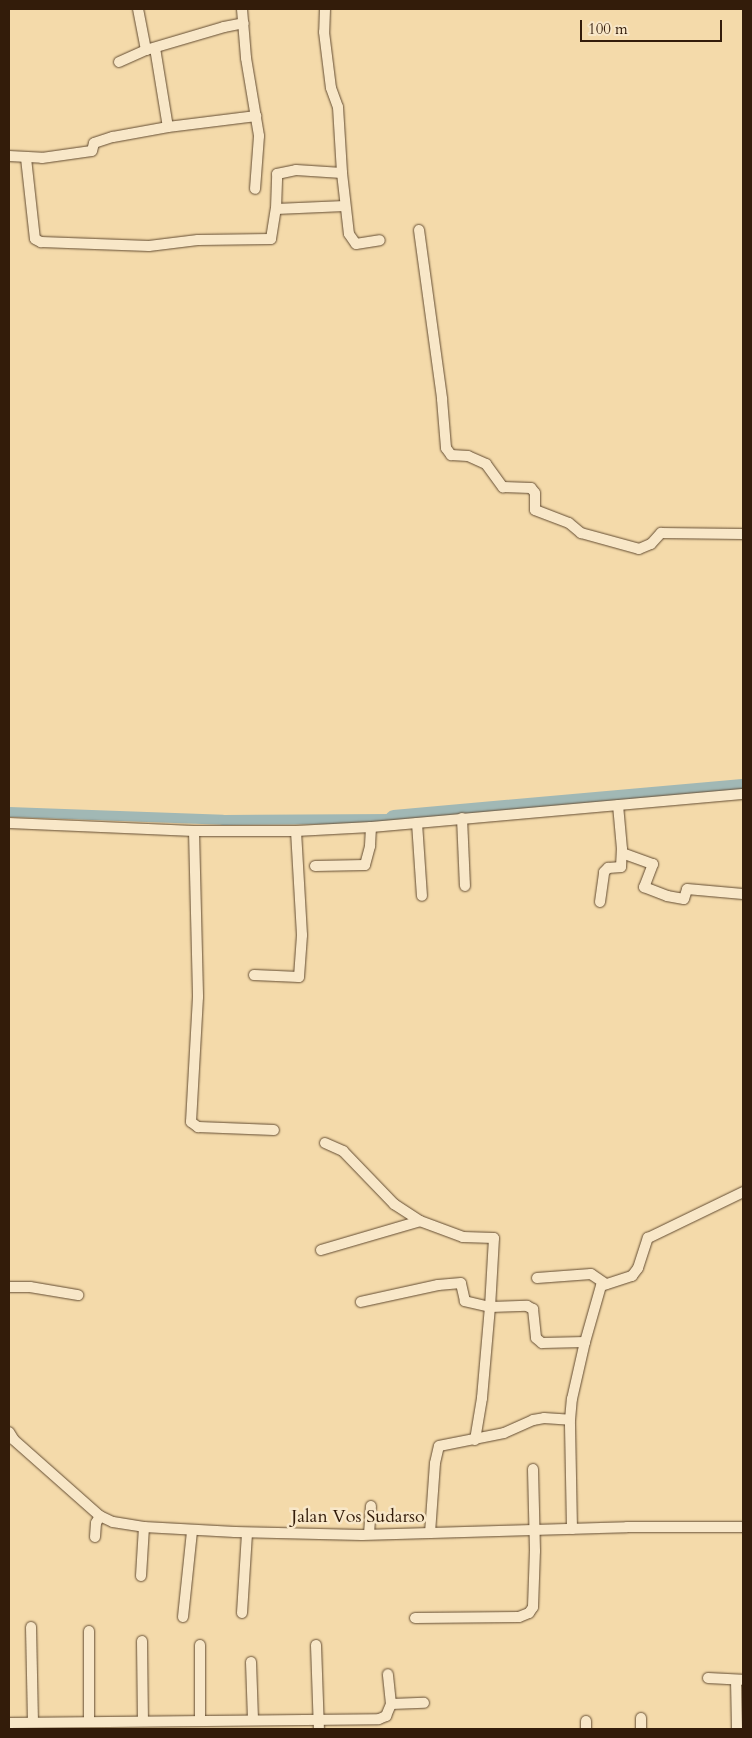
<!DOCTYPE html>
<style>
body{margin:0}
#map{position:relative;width:752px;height:1738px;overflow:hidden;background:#f4daaa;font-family:Cardo,serif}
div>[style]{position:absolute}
.canal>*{height:10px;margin:-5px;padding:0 5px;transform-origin:5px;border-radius:5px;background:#a1b8b5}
.river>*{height:18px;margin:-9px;padding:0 9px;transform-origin:9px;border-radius:9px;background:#a1b8b5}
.roads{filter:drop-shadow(0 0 1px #634c32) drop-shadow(0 0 1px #634c32)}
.minor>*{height:10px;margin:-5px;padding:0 5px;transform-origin:5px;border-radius:5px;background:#f8e7c8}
span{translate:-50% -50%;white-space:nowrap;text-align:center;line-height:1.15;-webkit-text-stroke:5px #f8e7c8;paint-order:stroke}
.street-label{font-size:18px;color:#331c0a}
.frame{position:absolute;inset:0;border:10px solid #331c0a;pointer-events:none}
.scale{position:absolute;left:580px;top:20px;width:142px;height:22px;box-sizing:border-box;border:2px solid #331c0a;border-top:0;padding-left:6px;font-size:15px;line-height:18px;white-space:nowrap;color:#331c0a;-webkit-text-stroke:4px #f8e7c8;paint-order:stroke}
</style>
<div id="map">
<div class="canal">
<i style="left:9px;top:812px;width:214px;rotate:2.1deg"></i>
<i style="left:223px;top:820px;width:171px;rotate:-0.3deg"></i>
</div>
<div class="river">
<i style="left:394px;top:819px;width:350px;rotate:-5.1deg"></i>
</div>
<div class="roads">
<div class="minor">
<i style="left:242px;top:9px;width:49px;rotate:85.3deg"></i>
<i style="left:246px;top:58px;width:79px;rotate:80.5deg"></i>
<i style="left:259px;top:136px;width:53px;rotate:94.3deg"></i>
<i style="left:325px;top:9px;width:23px;rotate:92deg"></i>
<i style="left:324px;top:32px;width:56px;rotate:82.9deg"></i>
<i style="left:331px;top:88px;width:20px;rotate:70deg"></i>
<i style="left:338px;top:107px;width:66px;rotate:86.5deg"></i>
<i style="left:342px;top:173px;width:61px;rotate:83.5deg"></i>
<i style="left:349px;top:234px;width:12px;rotate:55deg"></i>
<i style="left:356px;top:244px;width:24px;rotate:-9deg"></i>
<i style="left:155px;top:48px;width:80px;rotate:80.7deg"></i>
<i style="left:146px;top:50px;width:81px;rotate:-16.4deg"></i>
<i style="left:224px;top:27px;width:20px;rotate:-11deg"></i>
<i style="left:119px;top:62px;width:30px;rotate:-24deg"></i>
<i style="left:146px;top:50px;width:42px;rotate:-101deg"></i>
<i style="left:9px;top:156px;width:33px;rotate:3deg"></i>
<i style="left:42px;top:158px;width:50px;rotate:-8deg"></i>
<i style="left:92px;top:151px;width:8px;rotate:-76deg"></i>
<i style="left:94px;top:143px;width:20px;rotate:-18deg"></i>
<i style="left:113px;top:137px;width:56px;rotate:-10.3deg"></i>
<i style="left:168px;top:127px;width:89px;rotate:-7.1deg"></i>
<i style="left:26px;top:158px;width:81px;rotate:83.7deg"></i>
<i style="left:35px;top:239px;width:7px;rotate:27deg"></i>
<i style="left:41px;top:242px;width:108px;rotate:2.1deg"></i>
<i style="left:149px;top:246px;width:49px;rotate:-7deg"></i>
<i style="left:198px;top:240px;width:73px;rotate:-0.8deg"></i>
<i style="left:271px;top:239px;width:30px;rotate:-81deg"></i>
<i style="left:276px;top:209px;width:69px;rotate:-2.5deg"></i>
<i style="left:276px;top:209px;width:35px;rotate:-88deg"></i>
<i style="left:277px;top:174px;width:19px;rotate:-12deg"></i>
<i style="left:296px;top:170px;width:46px;rotate:3.7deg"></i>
<i style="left:419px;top:230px;width:171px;rotate:82.2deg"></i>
<i style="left:442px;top:399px;width:49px;rotate:85.3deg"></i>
<i style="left:446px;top:448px;width:9px;rotate:54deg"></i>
<i style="left:451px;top:455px;width:17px;rotate:3deg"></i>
<i style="left:468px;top:456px;width:20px;rotate:24deg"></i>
<i style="left:486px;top:464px;width:29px;rotate:54deg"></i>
<i style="left:503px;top:487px;width:28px;rotate:2deg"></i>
<i style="left:531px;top:488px;width:6px;rotate:51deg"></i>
<i style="left:535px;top:493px;width:17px;rotate:90deg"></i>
<i style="left:535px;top:510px;width:36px;rotate:21deg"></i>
<i style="left:569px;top:523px;width:16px;rotate:40deg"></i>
<i style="left:581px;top:533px;width:60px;rotate:15.4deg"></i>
<i style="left:639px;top:549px;width:13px;rotate:-23deg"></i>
<i style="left:651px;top:544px;width:15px;rotate:-48deg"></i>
<i style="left:661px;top:533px;width:82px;rotate:0.7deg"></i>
<i style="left:462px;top:818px;width:68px;rotate:87.5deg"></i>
<i style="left:9px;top:823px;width:185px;rotate:2.5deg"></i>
<i style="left:194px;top:831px;width:102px"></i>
<i style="left:296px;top:831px;width:75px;rotate:-3.1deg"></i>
<i style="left:371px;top:827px;width:373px;rotate:-5.1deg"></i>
<i style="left:417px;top:823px;width:73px;rotate:86.1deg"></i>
<i style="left:194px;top:831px;width:166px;rotate:88.6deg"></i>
<i style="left:198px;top:997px;width:125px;rotate:93.2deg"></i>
<i style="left:191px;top:1122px;width:9px;rotate:36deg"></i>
<i style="left:198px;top:1127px;width:76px;rotate:2.3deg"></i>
<i style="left:622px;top:853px;width:33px;rotate:20deg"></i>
<i style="left:653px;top:864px;width:25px;rotate:111deg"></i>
<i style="left:644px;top:887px;width:25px;rotate:21deg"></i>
<i style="left:667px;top:896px;width:17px;rotate:10deg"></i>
<i style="left:684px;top:899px;width:10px;rotate:-73deg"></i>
<i style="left:687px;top:889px;width:56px;rotate:5.1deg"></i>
<i style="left:315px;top:866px;width:50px;rotate:-1.1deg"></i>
<i style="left:365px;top:865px;width:20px;rotate:-75deg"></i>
<i style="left:370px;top:846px;width:19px;rotate:-87deg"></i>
<i style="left:600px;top:902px;width:30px;rotate:-82deg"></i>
<i style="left:604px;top:872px;width:6px;rotate:-45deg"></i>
<i style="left:608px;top:868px;width:13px;rotate:-4deg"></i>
<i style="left:621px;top:867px;width:18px;rotate:-87deg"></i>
<i style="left:622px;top:849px;width:44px;rotate:-95.2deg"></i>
<i style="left:254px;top:975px;width:45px;rotate:2.5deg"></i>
<i style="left:299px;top:977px;width:42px;rotate:-85.9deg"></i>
<i style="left:302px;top:935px;width:104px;rotate:-93.3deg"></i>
<i style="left:325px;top:1143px;width:20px;rotate:24deg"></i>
<i style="left:343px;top:1151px;width:74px;rotate:46.1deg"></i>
<i style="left:394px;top:1204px;width:31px;rotate:33deg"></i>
<i style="left:420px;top:1221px;width:46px;rotate:20.4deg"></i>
<i style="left:463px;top:1237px;width:31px;rotate:2deg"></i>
<i style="left:494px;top:1238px;width:69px;rotate:93.3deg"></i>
<i style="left:490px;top:1307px;width:26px;rotate:-167deg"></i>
<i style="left:465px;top:1301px;width:18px;rotate:-103deg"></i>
<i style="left:461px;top:1283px;width:23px;rotate:175deg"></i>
<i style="left:438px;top:1285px;width:79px;rotate:167.6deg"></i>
<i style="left:321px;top:1250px;width:103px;rotate:-16.3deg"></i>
<i style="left:537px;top:1278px;width:54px;rotate:-4.2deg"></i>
<i style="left:591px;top:1274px;width:18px;rotate:34deg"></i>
<i style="left:9px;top:1287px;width:21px"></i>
<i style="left:30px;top:1287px;width:49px;rotate:9.5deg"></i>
<i style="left:9px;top:1432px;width:9px;rotate:58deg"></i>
<i style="left:14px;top:1440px;width:115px;rotate:41.5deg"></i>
<i style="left:100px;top:1516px;width:14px;rotate:25deg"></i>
<i style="left:113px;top:1522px;width:31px;rotate:9deg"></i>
<i style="left:144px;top:1527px;width:91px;rotate:3.1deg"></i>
<i style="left:235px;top:1532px;width:127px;rotate:1.4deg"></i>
<i style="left:362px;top:1535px;width:265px;rotate:-1.7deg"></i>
<i style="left:627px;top:1527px;width:116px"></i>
<i style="left:475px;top:1440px;width:43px;rotate:-80.5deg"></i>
<i style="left:482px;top:1398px;width:91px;rotate:-85deg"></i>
<i style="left:490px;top:1307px;width:37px;rotate:-2deg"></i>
<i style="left:527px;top:1306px;width:7px;rotate:27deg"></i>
<i style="left:533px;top:1309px;width:29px;rotate:84deg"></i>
<i style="left:536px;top:1338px;width:8px;rotate:40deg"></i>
<i style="left:542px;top:1343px;width:43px;rotate:-1.3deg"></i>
<i style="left:572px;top:1529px;width:109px;rotate:-91.1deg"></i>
<i style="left:570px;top:1420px;width:21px;rotate:-85deg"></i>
<i style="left:572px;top:1399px;width:58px;rotate:-77.2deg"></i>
<i style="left:585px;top:1342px;width:58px;rotate:-74.1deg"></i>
<i style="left:601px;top:1286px;width:33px;rotate:-18deg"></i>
<i style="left:632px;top:1276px;width:10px;rotate:-53deg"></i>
<i style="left:638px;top:1268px;width:32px;rotate:-72deg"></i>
<i style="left:648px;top:1238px;width:106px;rotate:-25.8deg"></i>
<i style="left:430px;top:1533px;width:70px;rotate:-85.9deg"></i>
<i style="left:435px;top:1463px;width:17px;rotate:-77deg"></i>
<i style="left:439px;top:1446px;width:66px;rotate:-11.3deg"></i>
<i style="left:504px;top:1433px;width:32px;rotate:-24deg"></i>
<i style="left:533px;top:1420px;width:11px;rotate:-10deg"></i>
<i style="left:544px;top:1418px;width:26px;rotate:4deg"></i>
<i style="left:369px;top:1534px;width:28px;rotate:-86deg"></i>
<i style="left:95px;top:1537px;width:14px;rotate:-86deg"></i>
<i style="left:96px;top:1523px;width:8px;rotate:-60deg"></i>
<i style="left:141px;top:1576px;width:49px;rotate:-86.5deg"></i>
<i style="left:242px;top:1613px;width:80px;rotate:-86.4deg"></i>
<i style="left:183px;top:1617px;width:86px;rotate:-84deg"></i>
<i style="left:415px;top:1618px;width:104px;rotate:-0.6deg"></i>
<i style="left:519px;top:1617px;width:11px;rotate:-22deg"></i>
<i style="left:529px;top:1613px;width:7px;rotate:-56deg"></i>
<i style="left:533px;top:1607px;width:56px;rotate:-88deg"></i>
<i style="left:535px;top:1551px;width:82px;rotate:-91.4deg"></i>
<i style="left:31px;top:1627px;width:95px;rotate:88.8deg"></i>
<i style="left:142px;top:1641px;width:80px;rotate:89.3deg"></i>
<i style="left:200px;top:1645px;width:75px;rotate:90deg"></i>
<i style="left:316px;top:1645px;width:84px;rotate:88deg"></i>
<i style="left:251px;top:1662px;width:58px;rotate:88deg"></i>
<i style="left:708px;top:1678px;width:34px;rotate:3deg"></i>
<i style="left:736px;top:1680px;width:49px;rotate:88.8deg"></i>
<i style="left:391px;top:1704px;width:33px;rotate:-2deg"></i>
<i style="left:641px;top:1718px;width:11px;rotate:90deg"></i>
<i style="left:89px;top:1721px;width:90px;rotate:-90deg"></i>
<i style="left:586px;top:1721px;width:8px;rotate:90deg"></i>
<i style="left:9px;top:1723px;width:370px;rotate:-0.6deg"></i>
<i style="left:379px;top:1719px;width:8px;rotate:-23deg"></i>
<i style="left:386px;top:1716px;width:13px;rotate:-67deg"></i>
<i style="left:391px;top:1704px;width:30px;rotate:-96deg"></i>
</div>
</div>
<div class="street-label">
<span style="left:358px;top:1517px">Jalan Vos Sudarso</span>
</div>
<div class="frame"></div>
<div class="scale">100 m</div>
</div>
